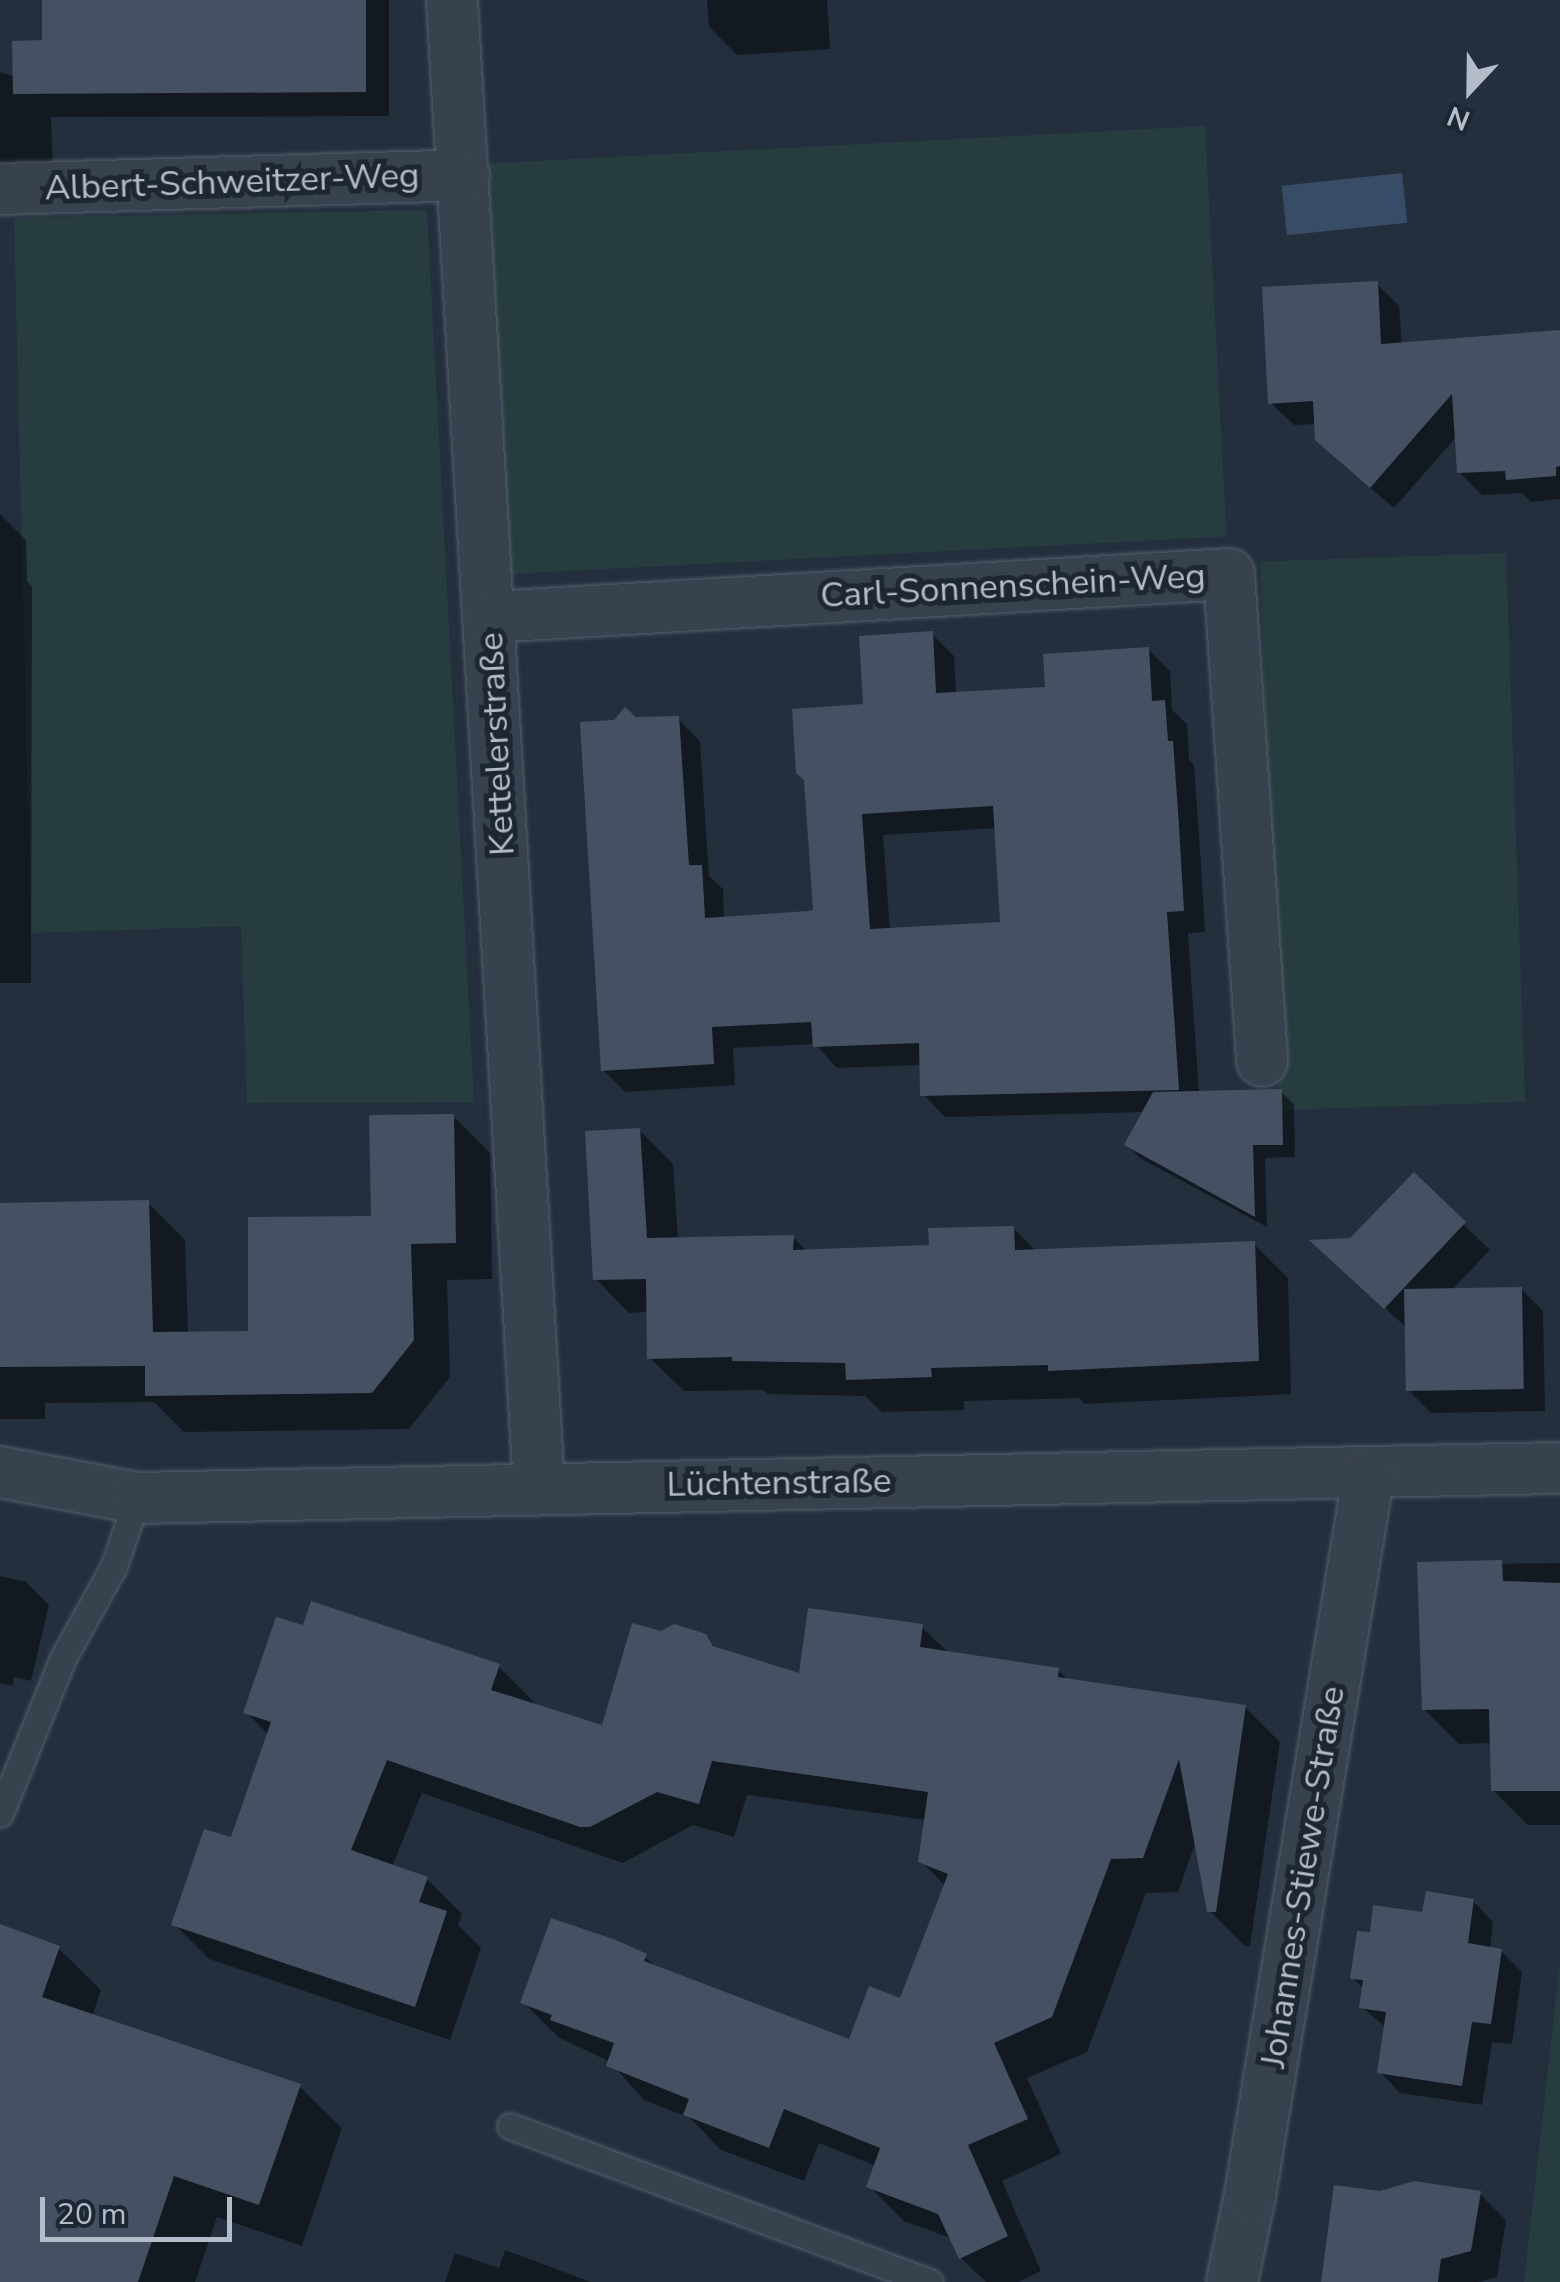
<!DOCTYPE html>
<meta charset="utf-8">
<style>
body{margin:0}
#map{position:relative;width:1560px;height:2282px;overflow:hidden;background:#242f3e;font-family:"Nunito Sans",sans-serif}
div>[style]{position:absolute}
.green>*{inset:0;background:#263c3f;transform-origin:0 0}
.water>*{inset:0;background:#394c67;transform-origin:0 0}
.shadow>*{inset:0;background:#0007}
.building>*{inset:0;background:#455162;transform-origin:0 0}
.roads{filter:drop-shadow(0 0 2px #565f6c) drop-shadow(0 0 2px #565f6c)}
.service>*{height:25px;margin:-12.5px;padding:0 12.5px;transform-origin:12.5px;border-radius:12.5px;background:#38414e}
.minor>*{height:50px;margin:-25px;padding:0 25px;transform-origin:25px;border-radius:25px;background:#38414e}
span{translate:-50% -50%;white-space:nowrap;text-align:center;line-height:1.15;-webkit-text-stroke:10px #1d2633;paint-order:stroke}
.street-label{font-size:35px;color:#b4bcc9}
.north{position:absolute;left:1420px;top:40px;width:100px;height:100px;-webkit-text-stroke:8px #1d2633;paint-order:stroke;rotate:202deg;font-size:28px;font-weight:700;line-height:40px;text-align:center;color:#b4bcc9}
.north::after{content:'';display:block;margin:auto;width:35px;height:45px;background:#b4bcc9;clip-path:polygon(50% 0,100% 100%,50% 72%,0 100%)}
.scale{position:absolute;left:40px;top:2197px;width:192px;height:45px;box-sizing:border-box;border:5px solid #b4bcc9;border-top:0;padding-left:12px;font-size:30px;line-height:35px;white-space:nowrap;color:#b4bcc9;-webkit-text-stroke:8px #1d2633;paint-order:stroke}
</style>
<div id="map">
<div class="green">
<i style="left:1205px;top:126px;width:411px;height:718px;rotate:87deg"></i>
<i style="clip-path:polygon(427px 210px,474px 1102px,247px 1103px,241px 926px,31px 933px,14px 218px)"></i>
<i style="left:1506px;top:553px;width:549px;height:246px;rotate:88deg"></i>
<i style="clip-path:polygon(1560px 1963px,1560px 2282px,1524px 2282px)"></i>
</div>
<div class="water">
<i style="left:1402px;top:173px;width:50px;height:121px;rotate:84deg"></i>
</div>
<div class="shadow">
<i style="clip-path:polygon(44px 0,389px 0,389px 116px,51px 117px,53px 170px,0 170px,0 72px,15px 77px,44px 43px)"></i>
<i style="clip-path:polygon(707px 0,827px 0,830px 49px,737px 55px,709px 27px)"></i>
<i style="clip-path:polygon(1377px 284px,1399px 306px,1402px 345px,1560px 333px,1560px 499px,1531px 502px,1522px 493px,1482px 495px,1459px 472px,1457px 436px,1394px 508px,1341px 463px,1317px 424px,1294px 425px,1271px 403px)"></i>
<i style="clip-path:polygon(0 514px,26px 540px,27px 581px,32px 587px,31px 983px,0 983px)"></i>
<i style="clip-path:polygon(evenodd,932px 634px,954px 656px,956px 695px,1048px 689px,1148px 649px,1170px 671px,1172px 710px,1187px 724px,1189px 760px,1194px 766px,1200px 849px,1205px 932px,1188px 933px,1199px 1093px,1280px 1091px,1294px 1104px,1295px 1157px,1265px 1158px,1267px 1227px,1140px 1158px,1127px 1145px,1145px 1112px,945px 1117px,923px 1094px,922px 1065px,837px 1068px,815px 1044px,733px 1048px,735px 1085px,625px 1092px,603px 1070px,636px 720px,678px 719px,700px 741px,709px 876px,723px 889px,724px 919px,815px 911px,866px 706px,932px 634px,997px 828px,1003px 924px,890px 931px,883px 835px,997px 828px)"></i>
<i style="clip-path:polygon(453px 1116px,490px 1153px,492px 1279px,447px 1280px,450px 1377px,409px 1429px,184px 1432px,154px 1402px,45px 1403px,45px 1419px,0 1419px,0 1205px,148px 1203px,185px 1240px,188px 1334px,251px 1333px,374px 1218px)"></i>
<i style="clip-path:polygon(639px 1130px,673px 1164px,678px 1239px,793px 1237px,807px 1252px,931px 1247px,1013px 1228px,1036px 1251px,1254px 1244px,1288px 1278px,1291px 1394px,1084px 1404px,1079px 1398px,964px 1401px,964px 1410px,882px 1412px,865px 1396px,768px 1394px,763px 1390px,684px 1391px,650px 1358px,649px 1312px,629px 1313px,596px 1279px)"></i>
<i style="clip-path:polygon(1414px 1176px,1490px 1250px,1452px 1290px,1521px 1289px,1543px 1311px,1545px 1411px,1431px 1413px,1409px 1391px,1408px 1329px,1338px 1265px,1352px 1241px)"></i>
<i style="clip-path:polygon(1560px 1563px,1560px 1825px,1528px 1825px,1493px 1790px,1492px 1743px,1459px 1744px,1424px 1709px,1420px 1565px)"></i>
<i style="clip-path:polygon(0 1576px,26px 1582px,49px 1605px,31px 1681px,14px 1677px,13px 1686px,0 1683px)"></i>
<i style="clip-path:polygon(922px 1627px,950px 1654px,1058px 1670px,1069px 1681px,1245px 1707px,1280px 1742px,1250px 1946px,1245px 1946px,1210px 1911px,1196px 1841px,1178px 1892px,1146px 1893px,1087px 2052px,1027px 2078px,1061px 2154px,1002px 2181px,1041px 2271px,1018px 2282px,986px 2282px,961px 2258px,953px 2239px,904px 2221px,869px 2186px,876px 2166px,819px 2143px,804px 2181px,721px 2150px,690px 2118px,644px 2100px,610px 2062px,558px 2037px,523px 2002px,645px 1957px,658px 1969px,851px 2042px,901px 2001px,946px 1887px,921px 1861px,926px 1820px,747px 1795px,734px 1837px,693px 1825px,623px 1863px,422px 1793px,392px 1867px,427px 1879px,462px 1914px,458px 1925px,481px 1948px,450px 2040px,209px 1959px,174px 1924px,233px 1841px,269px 1735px,246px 1712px,498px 1666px,533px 1701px,532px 1705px,604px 1729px,661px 1633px,705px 1636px,719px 1651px,801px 1677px)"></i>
<i style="clip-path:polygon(1473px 1901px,1493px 1922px,1490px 1949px,1501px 1951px,1522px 1972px,1512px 2044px,1492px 2042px,1482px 2105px,1400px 2093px,1380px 2072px,1386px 2028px,1362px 2007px,1364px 1989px,1353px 1978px,1372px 1935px)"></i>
<i style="clip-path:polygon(0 1943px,58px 1948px,101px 1990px,92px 2017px,299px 2086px,342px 2128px,302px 2246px,217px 2217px,195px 2282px,0 2282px)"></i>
<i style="clip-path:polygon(1381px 2194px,1480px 2194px,1506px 2220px,1497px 2277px,1478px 2282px,1323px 2282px)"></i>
<i style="clip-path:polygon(505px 2250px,591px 2282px,445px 2282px,455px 2253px,499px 2268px)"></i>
</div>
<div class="building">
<i style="clip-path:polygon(42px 0,366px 0,366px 92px,13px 94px,12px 41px,42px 40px)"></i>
<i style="clip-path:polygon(1378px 281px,1381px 344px,1560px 330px,1560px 466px,1556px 467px,1556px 476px,1506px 480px,1505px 471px,1457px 473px,1452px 394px,1370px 488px,1315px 440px,1313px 401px,1268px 404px,1262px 287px)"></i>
<i style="clip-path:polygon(evenodd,933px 631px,936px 693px,1045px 687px,1043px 654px,1149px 647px,1152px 701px,1165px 700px,1168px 741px,1173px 741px,1179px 826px,1184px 911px,1167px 912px,1179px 1090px,920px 1096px,919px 1043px,813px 1047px,811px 1022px,712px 1027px,714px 1064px,601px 1071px,580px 722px,614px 720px,625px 707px,636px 717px,679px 716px,689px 865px,702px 865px,705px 918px,808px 911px,813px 910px,804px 780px,796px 773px,792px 709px,863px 704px,859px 636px,933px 631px,993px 806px,1000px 922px,870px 929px,862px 814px,993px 806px)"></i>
<i style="clip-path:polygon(1282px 1089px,1283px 1145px,1253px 1145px,1255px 1217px,1124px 1145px,1153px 1092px)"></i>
<i style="clip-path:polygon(454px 1114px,456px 1243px,411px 1244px,414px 1340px,372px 1393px,145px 1396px,145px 1366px,0 1367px,0 1203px,149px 1200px,153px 1332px,248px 1331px,248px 1217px,371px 1216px,369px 1115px)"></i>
<i style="clip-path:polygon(640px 1128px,647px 1238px,794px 1235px,793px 1250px,929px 1245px,928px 1228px,1014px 1226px,1015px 1250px,1255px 1241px,1259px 1361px,1048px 1371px,1048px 1365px,931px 1368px,932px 1377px,846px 1380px,845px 1363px,732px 1361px,732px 1357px,647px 1359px,646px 1279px,593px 1280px,585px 1131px)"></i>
<i style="clip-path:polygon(1414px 1172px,1466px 1222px,1384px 1309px,1309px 1240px,1350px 1238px)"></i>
<i style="left:1522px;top:1287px;width:102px;height:118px;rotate:89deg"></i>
<i style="clip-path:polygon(1502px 1560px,1503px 1581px,1560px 1583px,1560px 1791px,1491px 1791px,1489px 1709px,1422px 1710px,1417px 1562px)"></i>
<i style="clip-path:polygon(311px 1601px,500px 1664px,491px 1690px,602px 1725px,632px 1623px,661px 1631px,674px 1624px,706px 1634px,713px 1646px,799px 1673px,808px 1608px,923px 1624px,920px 1647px,1059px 1668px,1058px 1677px,1246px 1705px,1216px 1912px,1207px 1912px,1179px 1759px,1143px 1858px,1111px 1859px,1052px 2017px,994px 2043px,1028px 2119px,968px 2145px,1008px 2236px,959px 2259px,938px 2214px,866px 2187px,880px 2148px,784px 2109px,769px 2148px,683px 2115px,689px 2099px,606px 2066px,614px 2043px,550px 2020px,552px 2015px,520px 2003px,551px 1918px,616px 1940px,647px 1954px,644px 1961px,849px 2039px,869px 1986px,900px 1998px,948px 1874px,918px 1862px,928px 1792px,712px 1761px,699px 1804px,657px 1792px,590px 1827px,580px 1827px,387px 1760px,351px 1850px,428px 1877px,419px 1902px,447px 1911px,415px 2007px,171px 1925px,204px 1829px,231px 1837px,271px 1722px,243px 1713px,276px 1617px,303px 1625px)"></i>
<i style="clip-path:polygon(1426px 1891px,1474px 1899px,1468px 1943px,1502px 1949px,1491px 2024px,1472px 2022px,1462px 2086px,1377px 2073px,1386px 2012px,1359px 2008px,1363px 1980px,1350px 1979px,1357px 1931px,1370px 1932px,1373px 1905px,1422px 1912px)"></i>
<i style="clip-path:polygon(0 1924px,60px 1946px,42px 1997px,301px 2084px,259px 2205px,174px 2176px,138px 2282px,0 2282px)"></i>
<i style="clip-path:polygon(1414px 2181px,1481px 2191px,1471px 2251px,1441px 2259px,1438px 2282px,1321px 2282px,1334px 2185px,1380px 2191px)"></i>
</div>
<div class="roads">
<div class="service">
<i style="left:0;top:1814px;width:168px;rotate:-68deg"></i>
<i style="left:63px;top:1658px;width:105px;rotate:-61deg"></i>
<i style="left:114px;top:1566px;width:72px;rotate:-71.3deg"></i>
<i style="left:510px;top:2126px;width:448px;rotate:20.4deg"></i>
</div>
<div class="minor">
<i style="left:452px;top:0;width:1491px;rotate:86.65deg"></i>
<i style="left:0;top:189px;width:464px;rotate:-1.7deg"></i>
<i style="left:490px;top:617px;width:740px;rotate:-3.33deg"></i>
<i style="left:1229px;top:574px;width:488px;rotate:86.1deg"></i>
<i style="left:0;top:1472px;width:139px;rotate:10.7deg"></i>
<i style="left:137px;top:1498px;width:1423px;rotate:-1.21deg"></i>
<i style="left:1232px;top:2282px;width:89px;rotate:-78.3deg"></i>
<i style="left:1250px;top:2195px;width:733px;rotate:-80.65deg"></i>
</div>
</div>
<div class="street-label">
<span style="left:232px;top:182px;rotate:-2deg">Albert-Schweitzer-Weg</span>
<span style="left:1013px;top:586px;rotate:-3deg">Carl-Sonnenschein-Weg</span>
<span style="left:497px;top:744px;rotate:-93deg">Kettelerstraße</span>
<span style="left:779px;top:1483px;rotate:-1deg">Lüchtenstraße</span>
<span style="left:1303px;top:1877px;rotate:-81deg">Johannes-Stiewe-Straße</span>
</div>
<div class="north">N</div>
<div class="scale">20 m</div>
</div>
